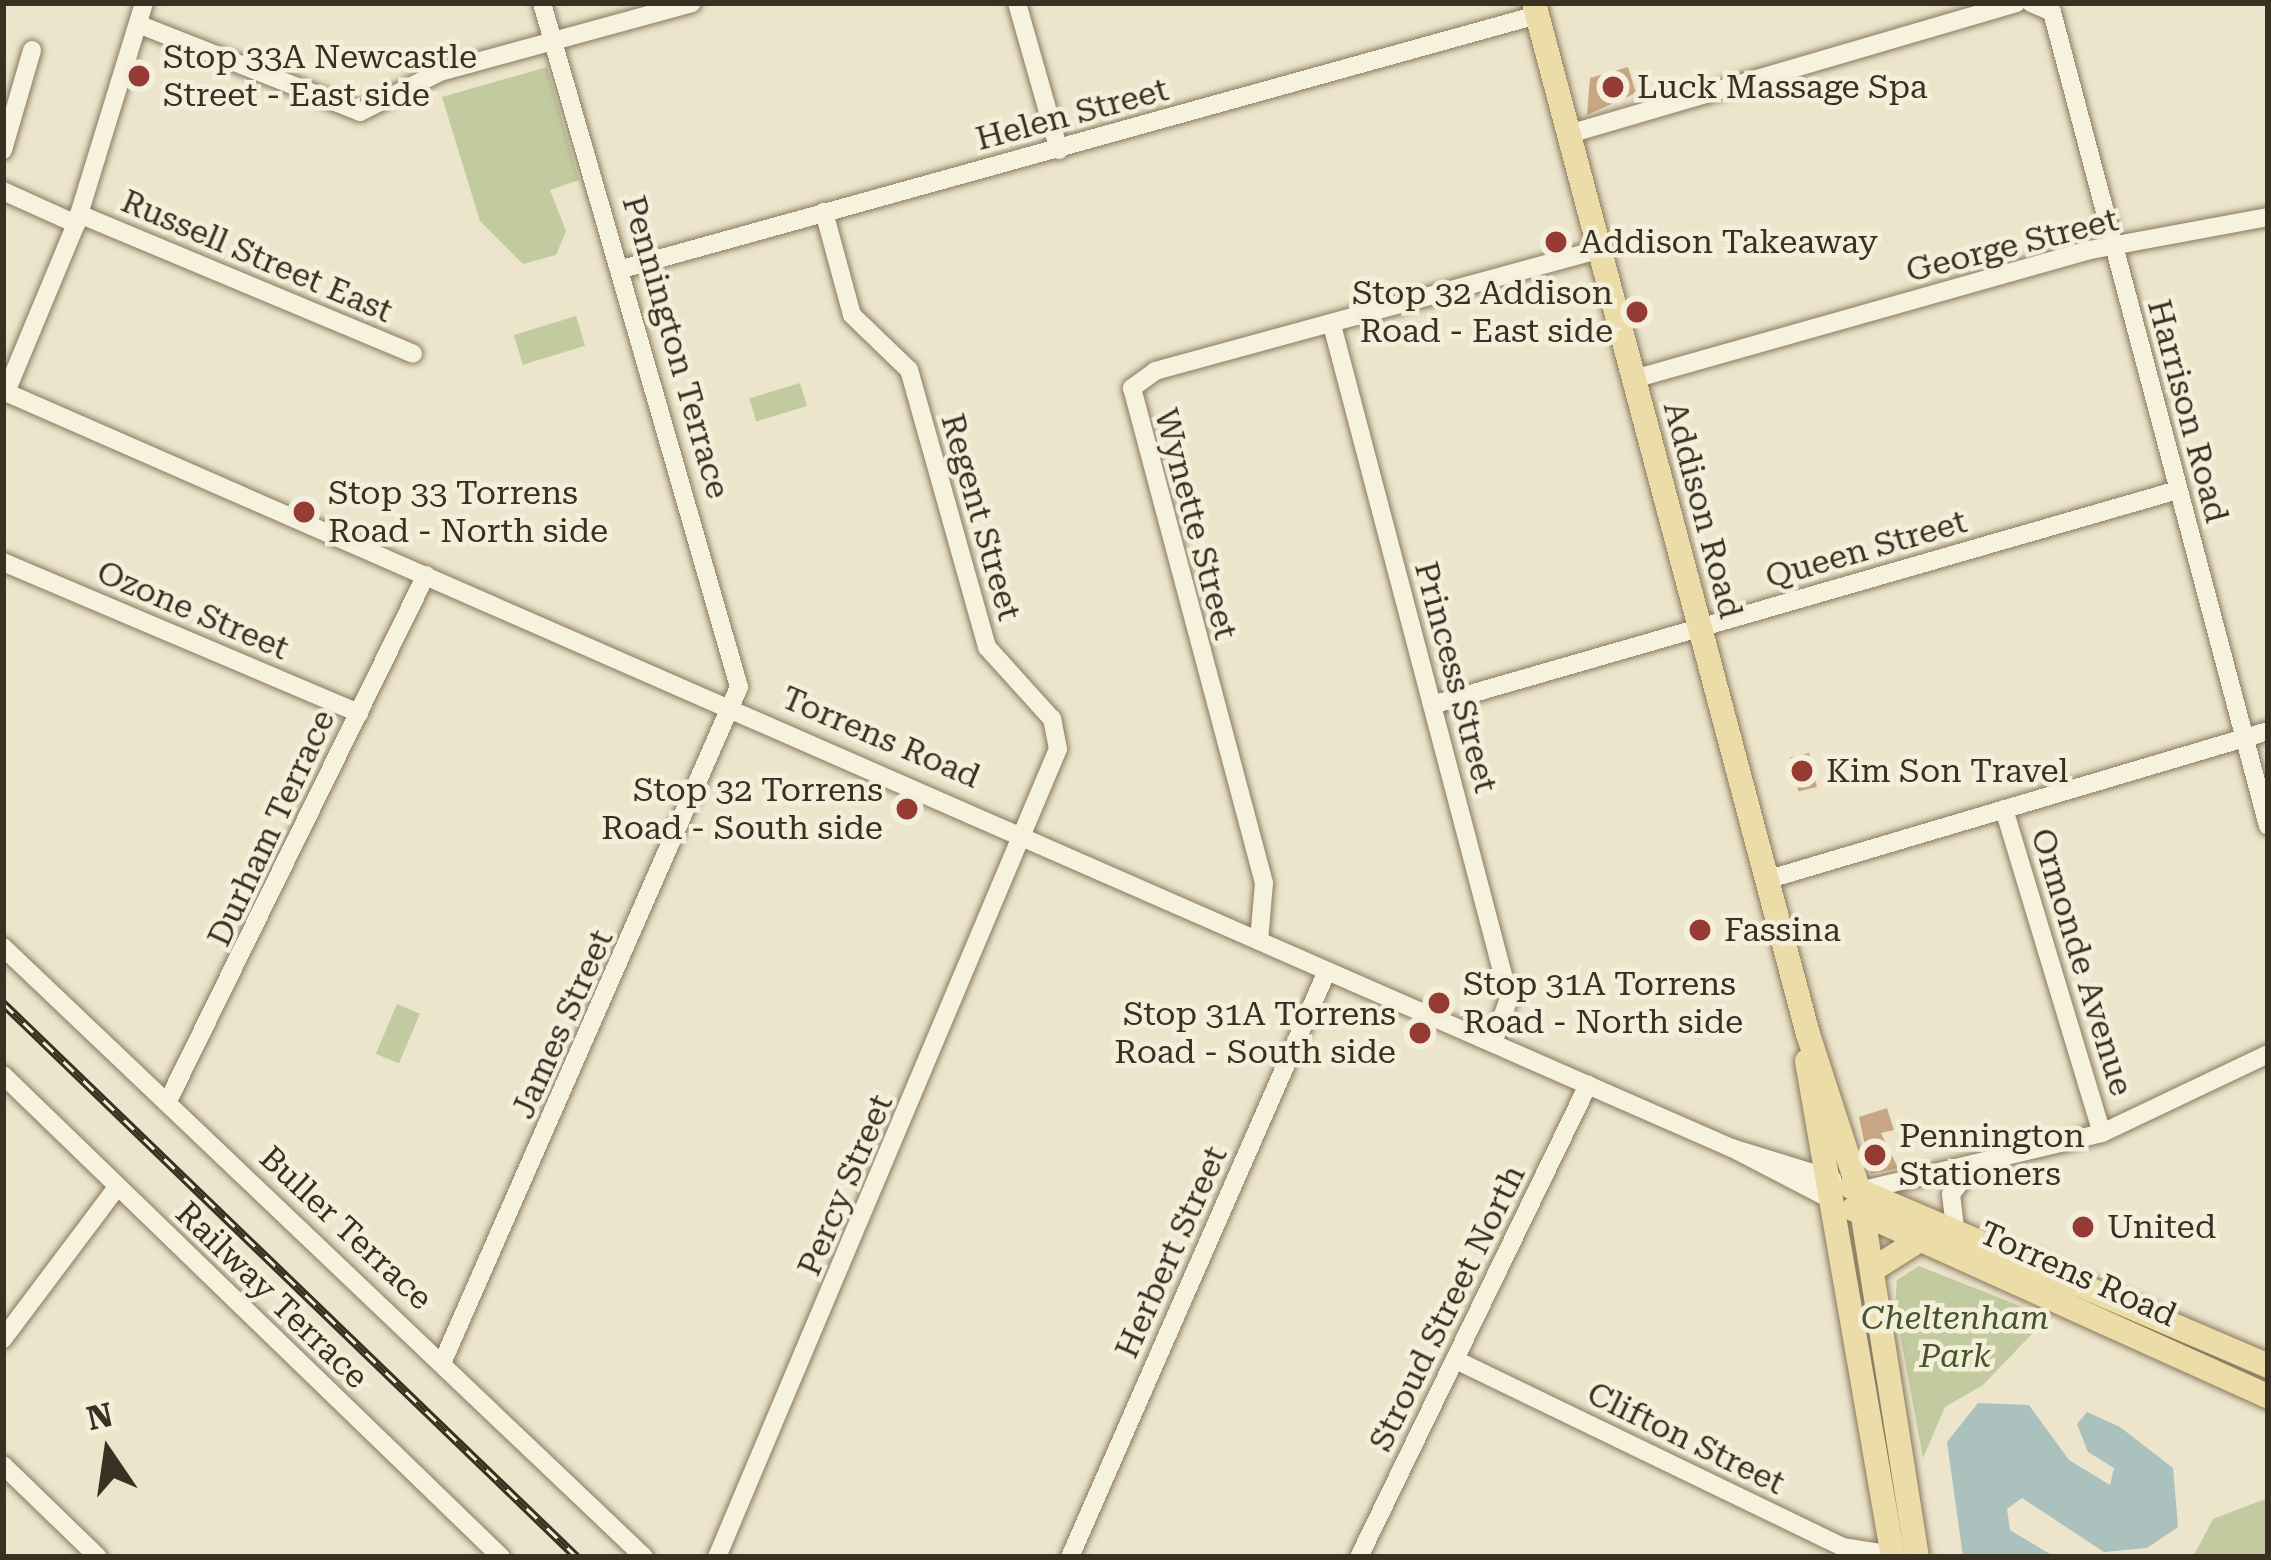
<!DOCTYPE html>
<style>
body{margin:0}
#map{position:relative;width:2271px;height:1560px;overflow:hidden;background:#ece5cb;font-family:"Roboto Serif",serif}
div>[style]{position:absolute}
.green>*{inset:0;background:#c2ca9f;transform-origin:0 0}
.water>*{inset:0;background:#abc1bd}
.building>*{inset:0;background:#c8a684;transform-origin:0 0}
.roads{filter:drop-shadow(0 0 3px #897960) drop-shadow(0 0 3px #897960)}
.minor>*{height:18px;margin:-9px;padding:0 9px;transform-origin:9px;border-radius:9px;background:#f7f2de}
.major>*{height:24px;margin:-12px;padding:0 12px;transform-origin:12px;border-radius:12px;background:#ecdca7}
.rail>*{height:9px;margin-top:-4.5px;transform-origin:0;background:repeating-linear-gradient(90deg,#f4efda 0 14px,#3a3022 0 28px);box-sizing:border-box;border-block:3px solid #3a3022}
.dots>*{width:33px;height:33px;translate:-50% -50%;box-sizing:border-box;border:6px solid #f4efda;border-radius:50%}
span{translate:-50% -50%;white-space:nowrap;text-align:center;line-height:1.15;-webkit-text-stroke:9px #f4efda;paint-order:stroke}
.poi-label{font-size:33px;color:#3a3022}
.left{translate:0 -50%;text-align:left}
.right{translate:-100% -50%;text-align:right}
.street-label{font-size:33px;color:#3a3022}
.park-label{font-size:33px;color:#47552a;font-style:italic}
.frame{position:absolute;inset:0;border:6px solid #3a3022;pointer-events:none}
.north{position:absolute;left:48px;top:1392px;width:120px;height:120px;-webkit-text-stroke:9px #f4efda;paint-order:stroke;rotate:347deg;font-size:33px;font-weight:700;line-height:48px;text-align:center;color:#3a3022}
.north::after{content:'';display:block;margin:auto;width:42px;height:54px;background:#3a3022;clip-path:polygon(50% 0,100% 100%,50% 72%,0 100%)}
</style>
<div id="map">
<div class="green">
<i style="clip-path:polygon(547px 67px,579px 180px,550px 190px,566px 231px,556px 255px,523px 264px,480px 221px,442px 97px)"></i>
<i style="left:576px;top:316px;width:31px;height:65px;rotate:73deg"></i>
<i style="left:800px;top:383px;width:24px;height:53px;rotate:73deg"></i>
<i style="left:397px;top:1004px;width:25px;height:54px;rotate:23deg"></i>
<i style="clip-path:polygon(1919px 1266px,2048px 1317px,1983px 1385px,1945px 1407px,1923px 1458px,1895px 1307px,1897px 1280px)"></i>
<i style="clip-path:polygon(2268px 1498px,2268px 1557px,2193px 1557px,2213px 1519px)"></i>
</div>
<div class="water">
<i style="clip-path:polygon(1978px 1403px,2029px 1405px,2069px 1460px,2110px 1485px,2114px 1468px,2088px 1452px,2077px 1424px,2087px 1412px,2120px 1427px,2173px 1468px,2178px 1527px,2147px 1548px,2104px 1552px,2022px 1498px,2007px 1509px,2010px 1530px,2055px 1557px,1963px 1557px,1947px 1442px)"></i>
</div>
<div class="building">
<i style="clip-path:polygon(1628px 67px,1636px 93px,1587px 115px,1590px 78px)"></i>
<i style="left:1809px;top:753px;width:35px;height:19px;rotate:77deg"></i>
<i style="clip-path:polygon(1887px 1108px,1894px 1130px,1881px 1133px,1898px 1168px,1871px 1174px,1859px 1117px)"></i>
</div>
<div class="roads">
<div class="minor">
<i style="left:1017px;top:3px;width:153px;rotate:74.1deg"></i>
<i style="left:2031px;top:3px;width:23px;rotate:23deg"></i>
<i style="left:2052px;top:12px;width:842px;rotate:75.14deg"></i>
<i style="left:138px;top:24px;width:239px;rotate:21.6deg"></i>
<i style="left:360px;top:112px;width:89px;rotate:-26.6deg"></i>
<i style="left:440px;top:72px;width:261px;rotate:-15.3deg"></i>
<i style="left:1569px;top:134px;width:466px;rotate:-16.3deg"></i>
<i style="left:3px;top:150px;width:104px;rotate:-73.8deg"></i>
<i style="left:3px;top:191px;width:80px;rotate:24.3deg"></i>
<i style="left:79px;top:214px;width:362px;rotate:22.7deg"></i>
<i style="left:622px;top:269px;width:950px;rotate:-15.51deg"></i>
<i style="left:1332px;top:325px;width:696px;rotate:75.26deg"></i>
<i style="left:1509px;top:998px;width:48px;rotate:109.6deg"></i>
<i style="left:1634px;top:379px;width:474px;rotate:-15.8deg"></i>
<i style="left:2090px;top:250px;width:181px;rotate:-10.5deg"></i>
<i style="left:3px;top:391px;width:1887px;rotate:23.65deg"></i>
<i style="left:1732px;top:1148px;width:115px;rotate:27.5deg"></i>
<i style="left:6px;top:392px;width:182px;rotate:-67.4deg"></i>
<i style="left:76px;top:224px;width:231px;rotate:-72.9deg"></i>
<i style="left:3px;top:562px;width:387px;rotate:23deg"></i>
<i style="left:1432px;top:705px;width:776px;rotate:-16.08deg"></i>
<i style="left:2004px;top:809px;width:338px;rotate:73.2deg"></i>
<i style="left:1766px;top:880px;width:524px;rotate:-16.53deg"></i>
<i style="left:1259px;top:941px;width:58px;rotate:-85.1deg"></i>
<i style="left:1264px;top:883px;width:512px;rotate:-104.93deg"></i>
<i style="left:1132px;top:388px;width:29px;rotate:-36deg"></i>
<i style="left:1155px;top:371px;width:461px;rotate:-15.3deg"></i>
<i style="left:3px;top:947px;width:885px;rotate:43.58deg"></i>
<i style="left:3px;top:1075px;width:693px;rotate:44.06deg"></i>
<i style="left:167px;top:1103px;width:588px;rotate:-63.87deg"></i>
<i style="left:1732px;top:1148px;width:105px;rotate:17.2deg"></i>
<i style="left:1859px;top:1191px;width:250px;rotate:-13.4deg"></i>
<i style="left:2102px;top:1133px;width:184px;rotate:-25.4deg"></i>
<i style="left:1956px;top:1235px;width:41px;rotate:-97deg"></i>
<i style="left:1951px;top:1194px;width:31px;rotate:-52deg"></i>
<i style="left:3px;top:1339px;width:190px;rotate:-53.1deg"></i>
<i style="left:1456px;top:1360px;width:430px;rotate:25.8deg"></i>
<i style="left:1843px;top:1547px;width:51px;rotate:9.1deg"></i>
<i style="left:443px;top:1361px;width:736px;rotate:-66.29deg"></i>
<i style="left:739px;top:687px;width:712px;rotate:-106.07deg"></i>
<i style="left:3px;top:1465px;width:132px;rotate:44.1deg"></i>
<i style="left:717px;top:1557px;width:877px;rotate:-67.12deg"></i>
<i style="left:1058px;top:749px;width:31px;rotate:-101deg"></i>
<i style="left:1052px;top:719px;width:97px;rotate:-132.1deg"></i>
<i style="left:987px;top:647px;width:288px;rotate:-105.7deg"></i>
<i style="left:909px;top:370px;width:79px;rotate:-136deg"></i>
<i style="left:852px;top:315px;width:107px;rotate:-105.2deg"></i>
<i style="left:1070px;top:1557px;width:640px;rotate:-66.32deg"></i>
<i style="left:1359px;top:1557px;width:525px;rotate:-64.12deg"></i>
</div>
<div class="major">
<i style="left:1534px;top:3px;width:1067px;rotate:75.12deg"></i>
<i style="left:1808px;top:1034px;width:165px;rotate:72deg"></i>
<i style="left:1859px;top:1191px;width:371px;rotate:81deg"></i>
<i style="left:1807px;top:1061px;width:503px;rotate:80.16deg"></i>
<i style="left:1851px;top:1187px;width:454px;rotate:23.2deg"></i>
<i style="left:1853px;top:1209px;width:455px;rotate:24.3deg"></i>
<i style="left:1872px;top:1270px;width:58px;rotate:-32.3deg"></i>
</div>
</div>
<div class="rail">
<i style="left:3px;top:1003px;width:798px;rotate:43.98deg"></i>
</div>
<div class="dots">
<i style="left:139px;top:76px;background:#943b34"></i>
<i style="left:1613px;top:87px;background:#943b34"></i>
<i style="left:1556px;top:242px;background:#943b34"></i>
<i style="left:1637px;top:312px;background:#943b34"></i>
<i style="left:304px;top:512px;background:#943b34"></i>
<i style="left:1802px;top:771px;background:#943b34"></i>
<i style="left:907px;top:809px;background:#943b34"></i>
<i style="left:1700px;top:930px;background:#943b34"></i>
<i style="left:1439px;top:1003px;background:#943b34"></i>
<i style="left:1420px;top:1033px;background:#943b34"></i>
<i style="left:1875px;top:1155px;background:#943b34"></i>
<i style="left:2083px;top:1227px;background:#943b34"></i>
</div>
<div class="poi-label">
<span class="left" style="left:163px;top:76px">Stop 33A Newcastle<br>Street - East side</span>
<span class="left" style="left:1637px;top:87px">Luck Massage Spa</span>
<span class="left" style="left:1580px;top:242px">Addison Takeaway</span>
<span class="right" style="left:1613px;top:312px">Stop 32 Addison<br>Road - East side</span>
<span class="left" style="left:328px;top:512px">Stop 33 Torrens<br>Road - North side</span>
<span class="left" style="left:1826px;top:771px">Kim Son Travel</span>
<span class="right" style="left:883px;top:809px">Stop 32 Torrens<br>Road - South side</span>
<span class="left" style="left:1724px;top:930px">Fassina</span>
<span class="left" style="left:1463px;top:1003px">Stop 31A Torrens<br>Road - North side</span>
<span class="right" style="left:1396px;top:1033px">Stop 31A Torrens<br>Road - South side</span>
<span class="left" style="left:1899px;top:1155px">Pennington<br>Stationers</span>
<span class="left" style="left:2107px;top:1227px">United</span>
</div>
<div class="street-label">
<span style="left:1072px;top:114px;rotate:-15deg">Helen Street</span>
<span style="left:2012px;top:245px;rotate:-14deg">George Street</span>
<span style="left:257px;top:256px;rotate:23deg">Russell Street East</span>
<span style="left:676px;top:347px;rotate:74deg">Pennington Terrace</span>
<span style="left:2188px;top:411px;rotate:75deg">Harrison Road</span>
<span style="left:1703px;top:510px;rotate:75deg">Addison Road</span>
<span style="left:981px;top:517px;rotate:74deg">Regent Street</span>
<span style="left:1196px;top:524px;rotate:75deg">Wynette Street</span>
<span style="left:1866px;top:549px;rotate:-16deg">Queen Street</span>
<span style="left:193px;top:610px;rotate:23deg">Ozone Street</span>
<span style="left:1456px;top:677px;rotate:75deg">Princess Street</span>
<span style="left:881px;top:737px;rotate:23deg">Torrens Road</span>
<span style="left:271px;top:828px;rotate:-65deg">Durham Terrace</span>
<span style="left:2082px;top:962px;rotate:73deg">Ormonde Avenue</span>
<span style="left:562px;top:1024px;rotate:-66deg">James Street</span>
<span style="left:845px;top:1185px;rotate:-67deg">Percy Street</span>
<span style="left:346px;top:1228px;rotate:43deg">Buller Terrace</span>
<span style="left:1171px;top:1252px;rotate:-66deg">Herbert Street</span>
<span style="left:2078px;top:1274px;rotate:24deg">Torrens Road</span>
<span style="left:272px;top:1295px;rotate:44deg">Railway Terrace</span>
<span style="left:1447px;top:1308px;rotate:-64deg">Stroud Street North</span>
<span style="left:1686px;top:1438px;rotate:26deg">Clifton Street</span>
</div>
<div class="park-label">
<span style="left:1955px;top:1337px">Cheltenham<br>Park</span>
</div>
<div class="frame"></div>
<div class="north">N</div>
</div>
